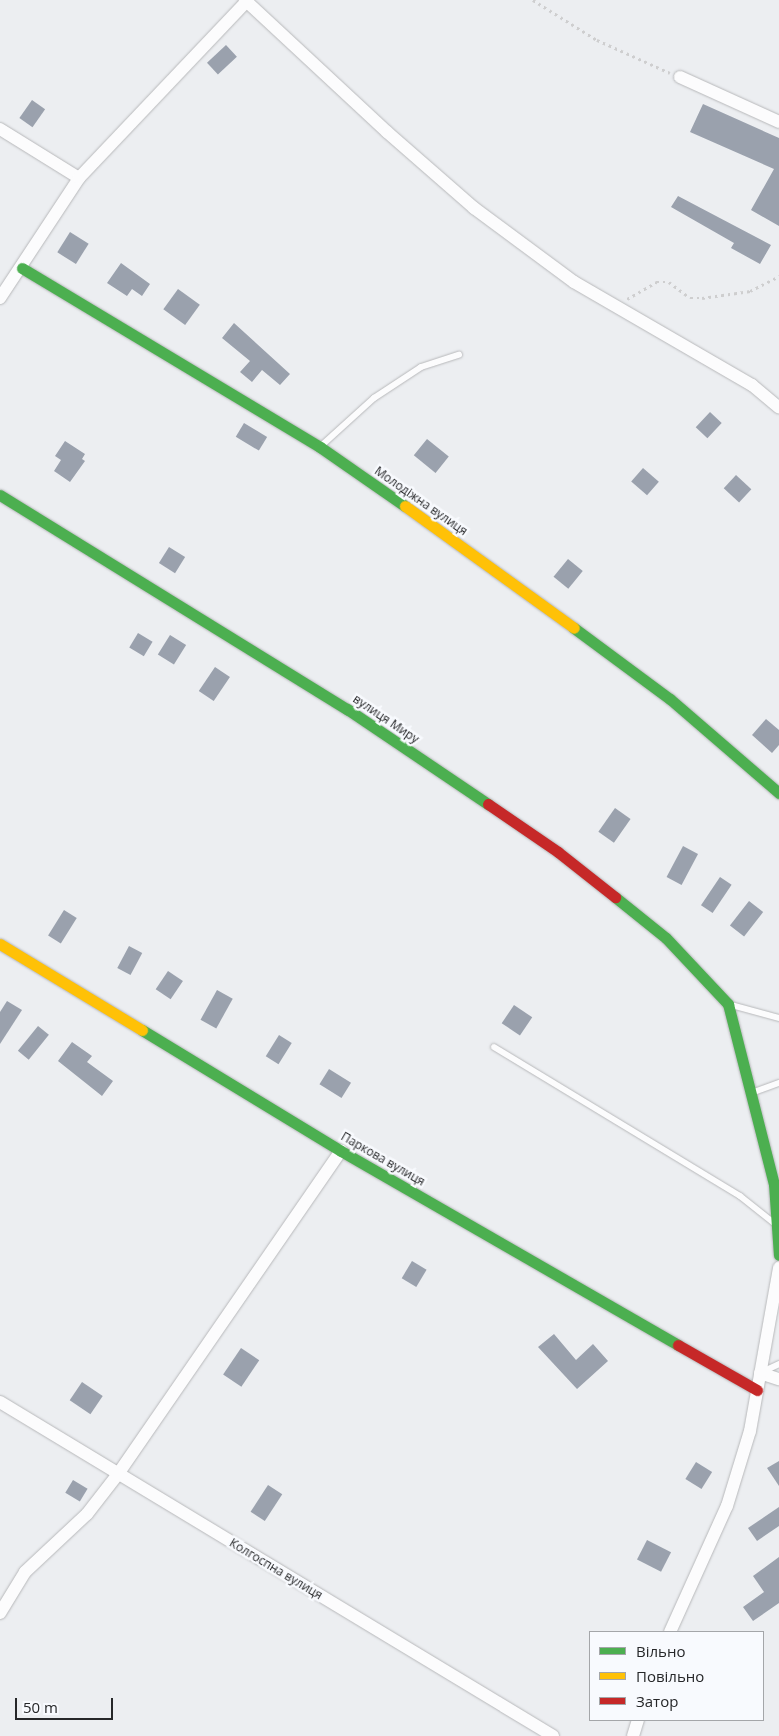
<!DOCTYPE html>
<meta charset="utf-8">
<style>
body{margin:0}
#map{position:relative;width:779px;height:1736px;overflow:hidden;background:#eceef1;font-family:"Open Sans",sans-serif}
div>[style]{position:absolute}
.building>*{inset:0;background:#9aa1ad;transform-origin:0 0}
.path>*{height:2.5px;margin-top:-1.25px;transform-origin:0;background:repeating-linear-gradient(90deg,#cececf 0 2.5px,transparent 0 6.5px)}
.roads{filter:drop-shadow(0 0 1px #b7b8ba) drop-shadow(0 0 1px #b7b8ba)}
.lane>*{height:6px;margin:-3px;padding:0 3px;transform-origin:3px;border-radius:3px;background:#fcfcfd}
.street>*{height:12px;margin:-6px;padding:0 6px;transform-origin:6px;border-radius:6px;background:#fcfcfd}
.fast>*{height:11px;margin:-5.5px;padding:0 5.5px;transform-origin:5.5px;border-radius:5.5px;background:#4caf50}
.slow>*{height:11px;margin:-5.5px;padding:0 5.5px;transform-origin:5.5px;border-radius:5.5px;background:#ffc107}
.jam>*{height:11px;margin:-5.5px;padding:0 5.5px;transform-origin:5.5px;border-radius:5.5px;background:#c62828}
span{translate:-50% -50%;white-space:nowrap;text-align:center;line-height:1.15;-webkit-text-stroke:5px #f8fafe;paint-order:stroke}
.street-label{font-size:12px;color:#262729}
.legend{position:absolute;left:589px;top:1631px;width:175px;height:90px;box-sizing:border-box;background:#f8fafe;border:1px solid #a4a6a9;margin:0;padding:6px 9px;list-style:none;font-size:15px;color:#262729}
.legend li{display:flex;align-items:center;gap:10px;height:25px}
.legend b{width:25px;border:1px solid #a4a6a9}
.scale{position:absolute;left:15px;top:1698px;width:98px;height:22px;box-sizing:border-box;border:2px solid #262729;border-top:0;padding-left:6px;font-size:15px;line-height:18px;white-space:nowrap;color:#262729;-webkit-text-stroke:4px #f8fafe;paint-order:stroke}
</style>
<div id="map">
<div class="building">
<i style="left:226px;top:45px;width:16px;height:26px;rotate:47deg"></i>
<i style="left:32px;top:100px;width:16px;height:22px;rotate:35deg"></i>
<i style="clip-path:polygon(703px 104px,779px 138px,779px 226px,751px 210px,774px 169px,690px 132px)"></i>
<i style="clip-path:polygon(678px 196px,771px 245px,760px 264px,731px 248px,734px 243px,671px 207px)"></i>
<i style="left:70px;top:232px;width:22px;height:24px;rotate:32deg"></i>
<i style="clip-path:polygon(121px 263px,150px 284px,142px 296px,132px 289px,127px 296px,107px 283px)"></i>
<i style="left:178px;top:289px;width:27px;height:25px;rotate:36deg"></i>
<i style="clip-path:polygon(234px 323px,290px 374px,280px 385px,262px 370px,252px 382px,240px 372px,250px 361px,222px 338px)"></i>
<i style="left:710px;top:412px;width:16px;height:21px;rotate:43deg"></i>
<i style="left:244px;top:423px;width:27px;height:16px;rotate:31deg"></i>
<i style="left:427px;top:439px;width:28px;height:21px;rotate:39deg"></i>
<i style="clip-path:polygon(65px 441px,85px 454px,82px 459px,85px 461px,70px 482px,54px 471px,61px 460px,55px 456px)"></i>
<i style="left:643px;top:468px;width:21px;height:18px;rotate:41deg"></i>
<i style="left:736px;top:475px;width:21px;height:18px;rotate:43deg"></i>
<i style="left:169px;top:547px;width:19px;height:19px;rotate:32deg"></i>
<i style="left:568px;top:559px;width:19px;height:23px;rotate:39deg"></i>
<i style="left:138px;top:633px;width:17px;height:17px;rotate:31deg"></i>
<i style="left:170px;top:635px;width:19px;height:23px;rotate:32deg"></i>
<i style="left:215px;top:667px;width:18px;height:29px;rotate:34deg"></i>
<i style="clip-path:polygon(766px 719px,779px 730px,779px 745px,772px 753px,752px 735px)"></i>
<i style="left:615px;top:808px;width:19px;height:29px;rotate:35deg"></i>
<i style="left:683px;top:846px;width:17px;height:35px;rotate:28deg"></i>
<i style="left:720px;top:877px;width:14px;height:34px;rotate:34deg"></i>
<i style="left:749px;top:901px;width:18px;height:31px;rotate:38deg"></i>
<i style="left:64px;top:910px;width:15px;height:30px;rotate:32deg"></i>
<i style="left:129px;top:946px;width:15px;height:25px;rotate:28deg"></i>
<i style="left:168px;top:971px;width:18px;height:22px;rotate:34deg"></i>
<i style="left:217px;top:990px;width:18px;height:34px;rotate:29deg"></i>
<i style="clip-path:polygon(7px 1001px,22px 1010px,0 1044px,0 1012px)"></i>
<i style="left:514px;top:1005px;width:22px;height:22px;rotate:34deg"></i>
<i style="left:38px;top:1026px;width:14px;height:32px;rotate:39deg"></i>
<i style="left:279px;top:1035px;width:15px;height:25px;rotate:32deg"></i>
<i style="clip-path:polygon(72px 1042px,92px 1056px,87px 1062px,113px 1081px,102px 1096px,58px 1061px)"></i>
<i style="left:329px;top:1069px;width:26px;height:18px;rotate:32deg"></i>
<i style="left:412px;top:1261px;width:17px;height:20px;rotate:31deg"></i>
<i style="clip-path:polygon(554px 1334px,576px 1360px,593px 1344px,608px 1361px,577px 1389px,538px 1347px)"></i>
<i style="left:241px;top:1348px;width:22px;height:32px;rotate:34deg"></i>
<i style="left:82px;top:1382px;width:25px;height:22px;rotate:34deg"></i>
<i style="clip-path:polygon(779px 1461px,779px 1486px,767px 1468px)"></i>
<i style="left:696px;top:1462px;width:19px;height:20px;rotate:32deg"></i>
<i style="left:73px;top:1480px;width:17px;height:15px;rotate:31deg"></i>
<i style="left:268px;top:1485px;width:17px;height:32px;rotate:33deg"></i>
<i style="clip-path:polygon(779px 1507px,779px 1526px,757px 1541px,748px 1528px)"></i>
<i style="left:647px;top:1540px;width:27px;height:22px;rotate:27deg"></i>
<i style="clip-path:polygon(779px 1557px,779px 1603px,753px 1621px,743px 1607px,764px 1592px,753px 1576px)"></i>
</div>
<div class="path">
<i style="left:533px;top:0;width:75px;rotate:32deg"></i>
<i style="left:597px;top:40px;width:80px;rotate:24.3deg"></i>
<i style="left:627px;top:299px;width:34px;rotate:-30deg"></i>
<i style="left:656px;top:282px;width:13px"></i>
<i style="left:669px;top:282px;width:26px;rotate:37deg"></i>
<i style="left:690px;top:298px;width:12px"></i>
<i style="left:702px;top:298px;width:49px;rotate:-8.3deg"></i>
<i style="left:750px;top:291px;width:33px;rotate:-27deg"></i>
</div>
<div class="roads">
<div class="lane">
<i style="left:321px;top:446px;width:72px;rotate:-42.2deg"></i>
<i style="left:374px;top:398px;width:56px;rotate:-33.4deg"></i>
<i style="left:421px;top:367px;width:40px;rotate:-18deg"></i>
<i style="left:731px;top:1005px;width:50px;rotate:15.2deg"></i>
<i style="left:494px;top:1047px;width:288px;rotate:31.2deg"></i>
<i style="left:740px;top:1196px;width:43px;rotate:38.5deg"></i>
<i style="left:754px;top:1092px;width:27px;rotate:-20deg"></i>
<i style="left:762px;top:1372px;width:19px;rotate:-25deg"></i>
</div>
<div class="street">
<i style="left:245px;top:0;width:194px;rotate:42.9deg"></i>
<i style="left:387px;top:132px;width:116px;rotate:41.1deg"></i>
<i style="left:474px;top:208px;width:124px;rotate:36.5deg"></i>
<i style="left:574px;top:282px;width:206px;rotate:30.1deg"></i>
<i style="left:752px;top:385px;width:35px;rotate:40deg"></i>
<i style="left:680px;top:77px;width:109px;rotate:24.4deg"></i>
<i style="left:0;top:129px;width:93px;rotate:31.8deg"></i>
<i style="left:0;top:298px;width:144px;rotate:-56.6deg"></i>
<i style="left:79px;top:178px;width:244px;rotate:-46.5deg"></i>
<i style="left:760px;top:1373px;width:20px;rotate:18deg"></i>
<i style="left:0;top:1402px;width:646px;rotate:31.13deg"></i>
<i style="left:0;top:1613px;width:48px;rotate:-58.6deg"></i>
<i style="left:25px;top:1572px;width:85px;rotate:-43.1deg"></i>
<i style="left:87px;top:1514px;width:51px;rotate:-52.2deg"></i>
<i style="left:118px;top:1474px;width:393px;rotate:-55.4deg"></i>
<i style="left:670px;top:1632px;width:138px;rotate:-65.7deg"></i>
<i style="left:727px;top:1506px;width:78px;rotate:-73deg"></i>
<i style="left:750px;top:1431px;width:166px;rotate:-79.9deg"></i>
<i style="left:633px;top:1736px;width:17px;rotate:-73deg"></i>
</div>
<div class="fast">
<i style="left:22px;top:268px;width:348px;rotate:31deg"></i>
<i style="left:320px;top:447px;width:103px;rotate:34.8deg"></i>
<i style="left:0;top:495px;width:408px;rotate:31.7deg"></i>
<i style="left:347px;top:709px;width:170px;rotate:34deg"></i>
<i style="left:574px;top:628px;width:119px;rotate:36.5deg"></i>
<i style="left:670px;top:699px;width:144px;rotate:40.8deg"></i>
<i style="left:615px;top:897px;width:65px;rotate:38.8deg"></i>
<i style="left:666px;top:938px;width:91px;rotate:46.8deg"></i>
<i style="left:728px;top:1004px;width:186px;rotate:75.7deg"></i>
<i style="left:774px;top:1184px;width:71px;rotate:86deg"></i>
<i style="left:142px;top:1030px;width:233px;rotate:31.3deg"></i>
<i style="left:341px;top:1151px;width:389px;rotate:29.9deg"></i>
</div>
<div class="slow">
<i style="left:405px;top:506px;width:208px;rotate:35.8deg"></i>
<i style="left:0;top:944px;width:166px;rotate:31.2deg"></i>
</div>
<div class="jam">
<i style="left:488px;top:804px;width:85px;rotate:34.4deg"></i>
<i style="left:558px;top:852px;width:73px;rotate:38.3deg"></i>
<i style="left:678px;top:1345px;width:91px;rotate:29.7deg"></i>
</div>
</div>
<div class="street-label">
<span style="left:421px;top:501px;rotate:35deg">Молодіжна вулиця</span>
<span style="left:386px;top:719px;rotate:34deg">вулиця Миру</span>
<span style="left:383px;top:1159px;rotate:30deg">Паркова вулиця</span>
<span style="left:276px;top:1569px;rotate:31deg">Колгоспна вулиця</span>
</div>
<ul class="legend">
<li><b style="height:6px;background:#4caf50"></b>Вільно</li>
<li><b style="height:6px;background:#ffc107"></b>Повільно</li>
<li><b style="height:6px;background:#c62828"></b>Затор</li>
</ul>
<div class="scale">50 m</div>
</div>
